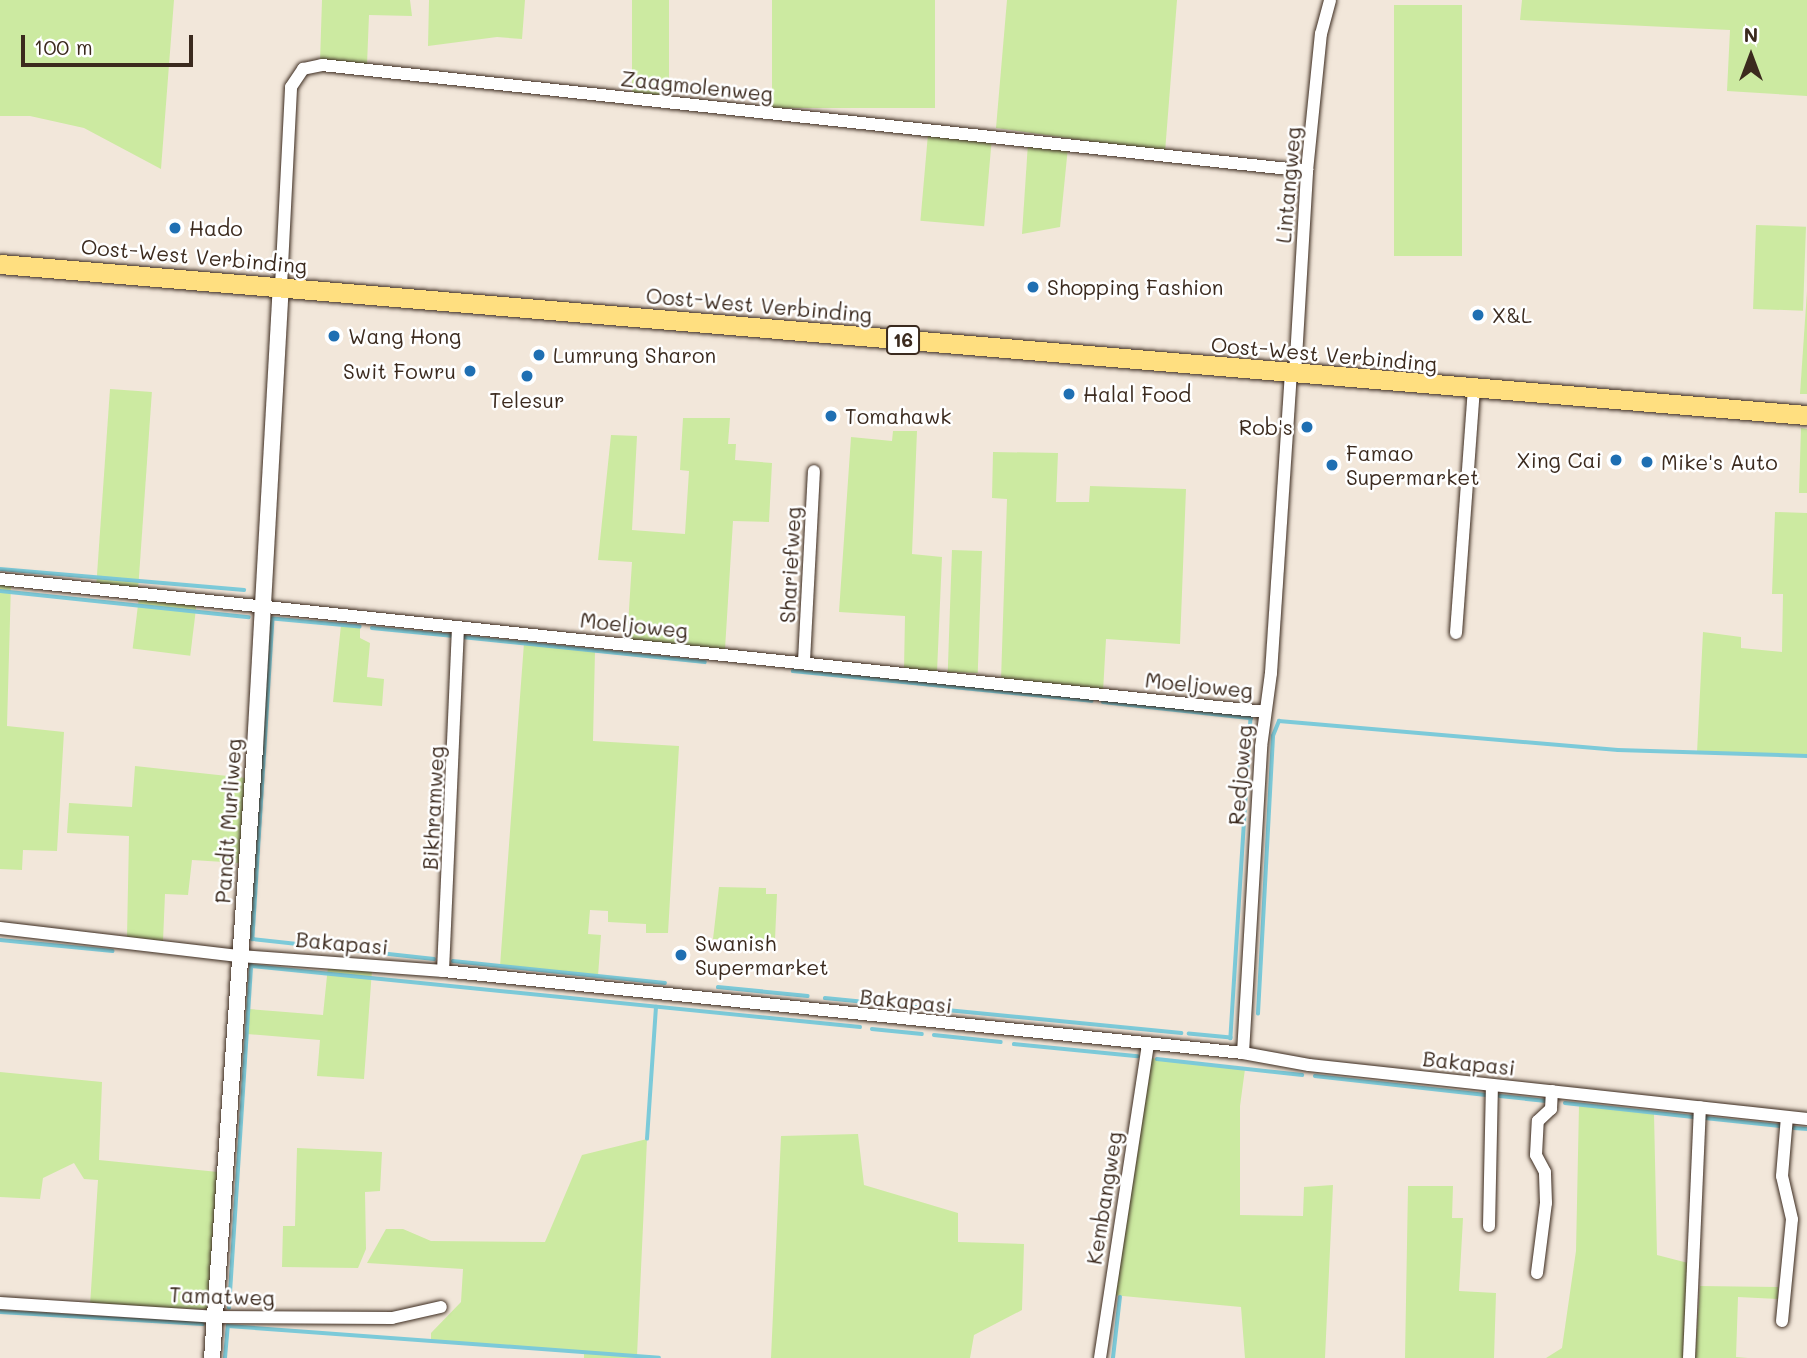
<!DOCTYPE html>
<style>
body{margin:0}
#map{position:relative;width:1807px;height:1358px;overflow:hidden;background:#f2e7da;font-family:Mali,sans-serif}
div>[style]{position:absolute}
.green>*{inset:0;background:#cceaa1;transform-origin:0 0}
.stream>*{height:3.5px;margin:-1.75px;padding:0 1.75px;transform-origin:1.75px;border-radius:1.75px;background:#7ccad9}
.roads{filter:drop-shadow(0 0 2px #3b2a1e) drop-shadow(0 0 2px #3b2a1e)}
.minor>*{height:12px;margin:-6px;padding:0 6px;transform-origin:6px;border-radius:6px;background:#fff}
.tertiary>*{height:16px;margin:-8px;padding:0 8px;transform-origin:8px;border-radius:8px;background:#fff}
.primary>*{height:19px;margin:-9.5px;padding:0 9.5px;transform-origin:9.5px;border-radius:9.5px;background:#ffdf80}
.dots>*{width:19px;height:19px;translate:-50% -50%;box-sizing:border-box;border:4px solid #fff;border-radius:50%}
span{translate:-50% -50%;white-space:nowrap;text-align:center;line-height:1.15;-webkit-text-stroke:5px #fff;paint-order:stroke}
.shield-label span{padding:2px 5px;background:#fff;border:2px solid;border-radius:5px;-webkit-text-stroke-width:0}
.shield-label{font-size:19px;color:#3b2a1e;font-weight:700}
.street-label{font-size:21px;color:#3b2a1e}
.poi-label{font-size:21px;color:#3b2a1e}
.left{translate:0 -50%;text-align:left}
.right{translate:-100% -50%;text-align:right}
.north{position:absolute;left:1716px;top:21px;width:70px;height:70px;-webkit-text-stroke:5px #fff;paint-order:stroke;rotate:0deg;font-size:19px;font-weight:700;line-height:28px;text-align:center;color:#3b2a1e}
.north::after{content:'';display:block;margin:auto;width:24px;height:32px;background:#3b2a1e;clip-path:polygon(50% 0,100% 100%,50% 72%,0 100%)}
.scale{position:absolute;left:21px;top:35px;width:172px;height:32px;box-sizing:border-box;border:4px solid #3b2a1e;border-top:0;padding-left:9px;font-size:21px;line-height:24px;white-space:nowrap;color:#3b2a1e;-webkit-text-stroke:5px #fff;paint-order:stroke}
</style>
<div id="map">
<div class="green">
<i style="clip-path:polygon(0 0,174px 0,161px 169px,84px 128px,30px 116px,0 116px)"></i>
<i style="clip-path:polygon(322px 0,410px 0,412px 16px,369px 15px,367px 65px,320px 62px)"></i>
<i style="clip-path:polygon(429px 0,525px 0,522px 39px,497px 37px,428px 46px)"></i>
<i style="left:632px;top:0;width:37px;height:95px"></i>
<i style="left:772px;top:0;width:163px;height:108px"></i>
<i style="clip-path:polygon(1007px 0,1177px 0,1165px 152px,996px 128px)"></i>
<i style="clip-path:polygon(1522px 0,1807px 0,1807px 96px,1727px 91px,1730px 30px,1520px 20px)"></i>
<i style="left:1394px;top:5px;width:68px;height:251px"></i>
<i style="left:928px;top:134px;width:64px;height:87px;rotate:5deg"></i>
<i style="clip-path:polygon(1028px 143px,1068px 147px,1060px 227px,1022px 234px)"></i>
<i style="left:1756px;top:225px;width:50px;height:84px;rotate:2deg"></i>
<i style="clip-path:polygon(1807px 291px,1807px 394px,1800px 394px)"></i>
<i style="left:110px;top:389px;width:42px;height:198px;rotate:4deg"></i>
<i style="clip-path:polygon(683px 418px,730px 418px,728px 444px,736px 444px,735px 460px,772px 463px,769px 522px,733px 521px,725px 649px,627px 641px,632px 562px,598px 560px,611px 435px,637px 436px,632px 530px,685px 534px,689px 471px,680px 470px)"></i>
<i style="clip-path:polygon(1801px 428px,1807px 429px,1807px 493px,1799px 493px)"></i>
<i style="clip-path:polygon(893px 431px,917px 431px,912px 554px,942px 557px,937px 672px,904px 669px,905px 616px,839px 612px,851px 437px,892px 441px)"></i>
<i style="clip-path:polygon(993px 452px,1058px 453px,1056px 502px,1089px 502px,1090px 486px,1186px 489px,1180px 644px,1106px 639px,1103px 692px,1001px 680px,1007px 499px,992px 498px)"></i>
<i style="clip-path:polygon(1775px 512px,1807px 513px,1807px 756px,1697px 753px,1703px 632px,1741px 637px,1741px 648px,1782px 652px,1783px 594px,1772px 594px)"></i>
<i style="left:952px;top:550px;width:30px;height:122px;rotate:2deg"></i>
<i style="clip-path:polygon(0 582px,11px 583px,7px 726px,64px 732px,57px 851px,23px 850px,22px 870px,0 869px)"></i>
<i style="left:139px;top:597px;width:58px;height:52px;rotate:7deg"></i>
<i style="clip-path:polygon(341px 625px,360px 627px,360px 638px,370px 643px,367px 677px,384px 679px,382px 706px,333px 702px)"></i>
<i style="clip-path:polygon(524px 643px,595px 651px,593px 741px,679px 746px,668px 933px,646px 933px,646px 924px,608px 922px,608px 911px,590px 910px,588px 934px,601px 935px,598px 976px,500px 966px)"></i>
<i style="clip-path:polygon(135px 766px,246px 778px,240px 863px,192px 860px,188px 895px,165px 894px,163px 941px,127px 937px,129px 836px,67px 833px,69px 803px,132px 807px)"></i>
<i style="clip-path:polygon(719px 887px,766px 888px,766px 894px,777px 894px,775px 940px,713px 939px)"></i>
<i style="clip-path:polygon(328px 966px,372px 970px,364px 1079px,317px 1076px,320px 1040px,247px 1034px,249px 1009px,323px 1015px)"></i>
<i style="clip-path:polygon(1150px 1058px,1245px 1069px,1240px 1106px,1240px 1215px,1303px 1216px,1304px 1187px,1333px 1185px,1325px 1358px,1245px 1358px,1241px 1307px,1112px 1295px)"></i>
<i style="clip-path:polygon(0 1072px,102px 1082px,99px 1160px,218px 1172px,207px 1309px,90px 1306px,98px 1180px,84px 1179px,74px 1163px,43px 1178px,40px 1199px,0 1197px)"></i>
<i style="clip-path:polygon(1579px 1105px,1654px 1113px,1657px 1255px,1692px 1264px,1687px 1358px,1546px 1358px,1562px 1348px,1576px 1251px)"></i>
<i style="clip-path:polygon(858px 1134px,864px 1185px,958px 1213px,958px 1242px,1024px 1244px,1022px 1310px,974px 1335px,970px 1358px,771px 1358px,781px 1136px)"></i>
<i style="clip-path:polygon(647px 1139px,637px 1356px,659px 1358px,584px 1358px,584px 1352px,431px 1341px,431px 1333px,461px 1302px,463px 1269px,367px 1263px,386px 1229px,403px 1229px,431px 1241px,545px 1242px,582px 1155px)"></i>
<i style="clip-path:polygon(297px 1148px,382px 1152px,380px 1191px,365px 1192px,366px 1249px,358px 1268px,282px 1267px,283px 1226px,295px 1226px)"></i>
<i style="clip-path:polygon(1408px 1186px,1453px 1186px,1452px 1218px,1463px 1218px,1459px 1291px,1496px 1293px,1494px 1358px,1405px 1358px)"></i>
<i style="clip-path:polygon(1700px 1286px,1778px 1287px,1778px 1299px,1738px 1297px,1736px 1357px,1748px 1358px,1695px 1358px)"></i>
</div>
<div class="stream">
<i style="left:0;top:569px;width:245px;rotate:4.9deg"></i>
<i style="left:0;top:591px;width:250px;rotate:6deg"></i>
<i style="left:360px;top:627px;width:87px;rotate:-174.7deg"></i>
<i style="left:273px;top:619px;width:321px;rotate:93.6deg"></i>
<i style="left:253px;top:939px;width:182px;rotate:6.3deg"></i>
<i style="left:372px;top:628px;width:82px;rotate:5.6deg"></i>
<i style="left:462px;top:637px;width:244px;rotate:5.9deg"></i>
<i style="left:793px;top:671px;width:300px;rotate:5.7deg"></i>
<i style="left:1103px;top:702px;width:149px;rotate:6.2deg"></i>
<i style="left:1251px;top:718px;width:321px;rotate:93.6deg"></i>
<i style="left:1231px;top:1038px;width:42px;rotate:-174.6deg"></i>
<i style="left:0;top:940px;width:113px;rotate:5.6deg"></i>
<i style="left:453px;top:961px;width:213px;rotate:5.9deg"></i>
<i style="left:718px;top:987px;width:90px;rotate:5.7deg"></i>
<i style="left:825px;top:998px;width:358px;rotate:5.6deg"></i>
<i style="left:1258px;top:1014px;width:278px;rotate:-86.9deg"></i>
<i style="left:1273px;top:736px;width:16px;rotate:-68deg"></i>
<i style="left:1279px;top:721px;width:340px;rotate:4.9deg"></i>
<i style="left:1618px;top:750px;width:189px;rotate:1.8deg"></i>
<i style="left:872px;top:1029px;width:50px;rotate:5.7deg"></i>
<i style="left:934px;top:1035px;width:67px;rotate:6deg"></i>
<i style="left:1014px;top:1044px;width:124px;rotate:5.6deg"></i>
<i style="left:1157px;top:1059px;width:146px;rotate:6.3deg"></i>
<i style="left:1315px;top:1076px;width:174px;rotate:6.3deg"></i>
<i style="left:1500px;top:1096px;width:46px;rotate:6.2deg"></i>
<i style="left:1565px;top:1103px;width:129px;rotate:6.2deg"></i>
<i style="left:1705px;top:1118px;width:76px;rotate:6deg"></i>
<i style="left:1794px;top:1128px;width:13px;rotate:4deg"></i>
<i style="left:647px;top:1139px;width:132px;rotate:-86.1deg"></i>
<i style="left:229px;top:1308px;width:343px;rotate:-86.3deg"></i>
<i style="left:251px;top:966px;width:612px;rotate:5.72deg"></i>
<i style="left:0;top:1312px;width:203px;rotate:3.4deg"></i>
<i style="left:225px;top:1358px;width:32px;rotate:-85deg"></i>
<i style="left:228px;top:1326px;width:432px;rotate:4.2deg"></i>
<i style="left:1113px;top:1358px;width:61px;rotate:-83.5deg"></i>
</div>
<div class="roads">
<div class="minor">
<i style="left:281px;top:286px;width:199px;rotate:-87.1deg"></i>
<i style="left:291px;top:87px;width:22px;rotate:-56deg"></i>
<i style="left:303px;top:69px;width:19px;rotate:-12deg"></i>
<i style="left:322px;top:65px;width:991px;rotate:6.14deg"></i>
<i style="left:1295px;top:375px;width:204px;rotate:-86.6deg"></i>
<i style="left:1307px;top:171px;width:138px;rotate:-84.2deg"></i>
<i style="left:1321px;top:34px;width:35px;rotate:-75deg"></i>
<i style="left:0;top:579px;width:1272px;rotate:6deg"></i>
<i style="left:1456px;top:633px;width:246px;rotate:-85.8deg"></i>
<i style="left:804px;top:661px;width:190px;rotate:-87deg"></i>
<i style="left:0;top:928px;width:242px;rotate:6.7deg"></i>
<i style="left:240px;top:956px;width:204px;rotate:4.2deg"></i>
<i style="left:443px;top:971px;width:804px;rotate:5.85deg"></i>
<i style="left:1243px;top:1053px;width:67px;rotate:10.3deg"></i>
<i style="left:1309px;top:1065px;width:501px;rotate:6.19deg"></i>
<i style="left:443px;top:971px;width:343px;rotate:-87.5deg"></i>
<i style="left:1243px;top:1053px;width:307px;rotate:-86.6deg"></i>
<i style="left:1261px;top:747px;width:75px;rotate:-82.3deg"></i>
<i style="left:1271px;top:673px;width:300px;rotate:-86.2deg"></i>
<i style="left:1489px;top:1226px;width:141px;rotate:-88.8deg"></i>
<i style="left:1537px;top:1273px;width:71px;rotate:-82.7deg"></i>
<i style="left:1546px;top:1203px;width:31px;rotate:-92deg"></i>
<i style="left:1545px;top:1172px;width:19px;rotate:-118deg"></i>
<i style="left:1536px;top:1155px;width:34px;rotate:-87deg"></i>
<i style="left:1538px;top:1121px;width:18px;rotate:-43deg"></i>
<i style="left:1551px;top:1109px;width:18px;rotate:-87deg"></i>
<i style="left:0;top:1303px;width:214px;rotate:3.7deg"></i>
<i style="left:214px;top:1317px;width:178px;rotate:0.3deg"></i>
<i style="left:392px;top:1318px;width:50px;rotate:-12.7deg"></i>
<i style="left:1782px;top:1321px;width:102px;rotate:-84.4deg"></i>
<i style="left:1792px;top:1219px;width:44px;rotate:-103.1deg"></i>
<i style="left:1782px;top:1176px;width:59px;rotate:-85.2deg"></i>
<i style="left:1100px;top:1358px;width:317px;rotate:-81.3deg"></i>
<i style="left:1689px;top:1358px;width:251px;rotate:-87.5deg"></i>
</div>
<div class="tertiary">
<i style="left:212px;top:1358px;width:612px;rotate:-85.97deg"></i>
<i style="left:255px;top:748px;width:463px;rotate:-86.8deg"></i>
</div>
<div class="primary">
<i style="left:0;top:264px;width:1813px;rotate:4.78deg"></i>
</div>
</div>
<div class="dots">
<i style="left:175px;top:228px;background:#1f6fb2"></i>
<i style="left:1033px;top:287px;background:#1f6fb2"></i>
<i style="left:1478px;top:315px;background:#1f6fb2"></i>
<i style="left:334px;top:336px;background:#1f6fb2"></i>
<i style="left:539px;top:355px;background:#1f6fb2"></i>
<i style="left:470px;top:371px;background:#1f6fb2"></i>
<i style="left:527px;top:376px;background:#1f6fb2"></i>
<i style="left:1069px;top:394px;background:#1f6fb2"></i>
<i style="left:831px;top:416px;background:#1f6fb2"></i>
<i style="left:1307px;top:427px;background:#1f6fb2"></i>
<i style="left:1616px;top:460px;background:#1f6fb2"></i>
<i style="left:1647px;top:462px;background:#1f6fb2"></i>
<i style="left:1332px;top:465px;background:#1f6fb2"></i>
<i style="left:681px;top:955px;background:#1f6fb2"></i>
</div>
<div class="shield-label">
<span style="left:903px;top:340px">16</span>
</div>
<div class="street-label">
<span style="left:697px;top:86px;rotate:6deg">Zaagmolenweg</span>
<span style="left:1288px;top:185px;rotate:-85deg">Lintangweg</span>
<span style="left:194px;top:256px;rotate:5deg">Oost-West Verbinding</span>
<span style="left:759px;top:305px;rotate:5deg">Oost-West Verbinding</span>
<span style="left:1324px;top:354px;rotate:5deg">Oost-West Verbinding</span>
<span style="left:790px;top:565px;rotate:-87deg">Shariefweg</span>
<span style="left:634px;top:625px;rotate:6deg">Moeljoweg</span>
<span style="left:1199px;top:685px;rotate:6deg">Moeljoweg</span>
<span style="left:1240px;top:775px;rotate:-85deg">Redjoweg</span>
<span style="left:433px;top:808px;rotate:-87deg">Bikhramweg</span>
<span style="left:228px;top:821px;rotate:-86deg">Pandit Murliweg</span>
<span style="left:342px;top:943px;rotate:5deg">Bakapasi</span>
<span style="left:906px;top:1001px;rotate:6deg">Bakapasi</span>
<span style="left:1469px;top:1063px;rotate:6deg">Bakapasi</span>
<span style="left:1104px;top:1198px;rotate:-81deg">Kembangweg</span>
<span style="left:222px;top:1296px;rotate:2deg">Tamatweg</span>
</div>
<div class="poi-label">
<span class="left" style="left:189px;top:228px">Hado</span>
<span class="left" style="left:1047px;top:287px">Shopping Fashion</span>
<span class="left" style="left:1492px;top:315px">X&amp;L</span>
<span class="left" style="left:348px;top:336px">Wang Hong</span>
<span class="left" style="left:553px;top:355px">Lumrung Sharon</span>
<span class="right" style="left:456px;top:371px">Swit Fowru</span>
<span class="left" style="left:1083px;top:394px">Halal Food</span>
<span style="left:527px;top:400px">Telesur</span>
<span class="left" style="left:845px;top:416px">Tomahawk</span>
<span class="right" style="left:1293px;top:427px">Rob's</span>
<span class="left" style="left:1346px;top:465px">Famao<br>Supermarket</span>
<span class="right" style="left:1602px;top:460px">Xing Cai</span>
<span class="left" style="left:1661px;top:462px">Mike's Auto</span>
<span class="left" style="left:695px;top:955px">Swanish<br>Supermarket</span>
</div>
<div class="north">N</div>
<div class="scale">100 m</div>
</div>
